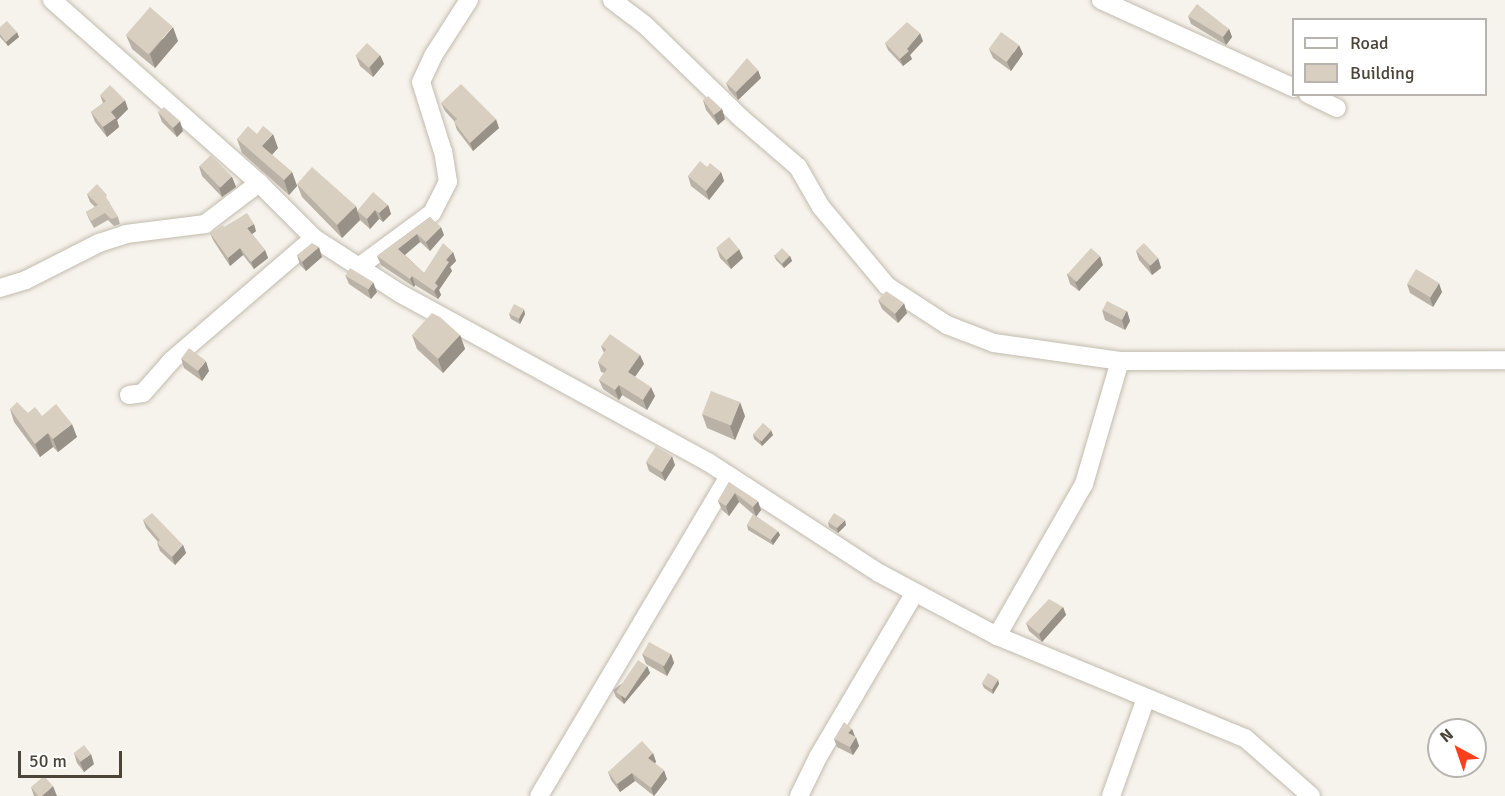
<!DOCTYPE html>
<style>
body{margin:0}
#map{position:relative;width:1505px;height:796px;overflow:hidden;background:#f6f3ec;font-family:Signika,sans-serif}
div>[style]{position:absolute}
.roads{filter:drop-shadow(0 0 2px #c2bbae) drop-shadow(0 0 2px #c2bbae)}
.minor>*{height:18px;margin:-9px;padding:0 9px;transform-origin:9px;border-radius:9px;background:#fff}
.wall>*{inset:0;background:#bab2a6}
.shaded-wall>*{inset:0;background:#979187}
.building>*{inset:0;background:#d8cfc1;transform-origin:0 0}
span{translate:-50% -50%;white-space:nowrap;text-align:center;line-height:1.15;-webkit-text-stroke:4.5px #fff;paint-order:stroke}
.legend{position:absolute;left:1292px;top:18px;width:195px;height:78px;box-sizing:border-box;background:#fff;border:2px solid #b7b4b0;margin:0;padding:8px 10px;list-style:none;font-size:18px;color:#4b4439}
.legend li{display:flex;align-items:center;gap:12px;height:30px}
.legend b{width:30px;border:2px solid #b7b4b0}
.north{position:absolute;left:1427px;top:718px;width:60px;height:60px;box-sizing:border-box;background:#fff;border:2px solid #b7b4b0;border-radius:50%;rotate:320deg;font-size:16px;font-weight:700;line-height:24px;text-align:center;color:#4b4439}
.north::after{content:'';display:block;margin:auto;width:21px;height:27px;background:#fc3f1d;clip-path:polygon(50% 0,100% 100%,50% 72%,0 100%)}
.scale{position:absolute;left:18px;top:751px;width:104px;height:27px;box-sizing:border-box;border:3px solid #4b4439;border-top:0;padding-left:8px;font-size:18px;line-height:21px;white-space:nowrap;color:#4b4439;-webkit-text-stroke:4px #fff;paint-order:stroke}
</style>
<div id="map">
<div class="roads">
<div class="minor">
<i style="left:52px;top:0;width:276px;rotate:41.5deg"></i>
<i style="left:259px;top:183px;width:78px;rotate:45deg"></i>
<i style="left:314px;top:238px;width:103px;rotate:32.8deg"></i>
<i style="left:401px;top:294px;width:350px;rotate:28.7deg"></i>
<i style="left:708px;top:462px;width:204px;rotate:33deg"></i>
<i style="left:879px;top:573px;width:134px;rotate:28.1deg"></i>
<i style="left:997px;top:636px;width:268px;rotate:22.4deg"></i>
<i style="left:1245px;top:738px;width:88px;rotate:41.3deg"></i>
<i style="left:612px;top:0;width:41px;rotate:37.1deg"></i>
<i style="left:645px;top:25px;width:134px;rotate:44.1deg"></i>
<i style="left:741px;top:118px;width:75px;rotate:40.7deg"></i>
<i style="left:798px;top:167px;width:46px;rotate:60.1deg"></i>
<i style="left:821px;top:207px;width:103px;rotate:50.1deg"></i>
<i style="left:887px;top:286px;width:72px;rotate:33deg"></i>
<i style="left:947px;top:325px;width:50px;rotate:21deg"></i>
<i style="left:994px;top:343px;width:127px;rotate:8.1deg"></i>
<i style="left:1120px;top:361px;width:385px;rotate:-0.1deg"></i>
<i style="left:1101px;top:0;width:212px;rotate:24.5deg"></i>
<i style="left:1308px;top:94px;width:32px;rotate:26deg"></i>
<i style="left:360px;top:266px;width:89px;rotate:-36.4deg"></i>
<i style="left:432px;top:213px;width:35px;rotate:-63deg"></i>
<i style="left:448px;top:182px;width:30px;rotate:-99deg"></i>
<i style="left:443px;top:152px;width:73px;rotate:-107.4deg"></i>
<i style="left:421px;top:82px;width:29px;rotate:-65deg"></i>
<i style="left:433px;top:56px;width:67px;rotate:-57.3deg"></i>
<i style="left:0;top:288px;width:27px;rotate:-17deg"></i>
<i style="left:26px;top:280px;width:82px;rotate:-26.9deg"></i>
<i style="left:99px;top:243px;width:28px;rotate:-18deg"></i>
<i style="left:126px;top:234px;width:80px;rotate:-7.2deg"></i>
<i style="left:205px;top:224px;width:68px;rotate:-37.2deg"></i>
<i style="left:129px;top:395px;width:14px;rotate:-8deg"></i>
<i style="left:143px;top:393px;width:44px;rotate:-48.7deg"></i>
<i style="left:172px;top:360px;width:187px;rotate:-40.7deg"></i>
<i style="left:997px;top:636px;width:175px;rotate:-60.2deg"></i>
<i style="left:1084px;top:484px;width:128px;rotate:-73.7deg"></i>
<i style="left:539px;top:796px;width:372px;rotate:-59.3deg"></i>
<i style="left:799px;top:796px;width:43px;rotate:-64deg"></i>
<i style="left:818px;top:757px;width:191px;rotate:-59.5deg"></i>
<i style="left:1111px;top:796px;width:104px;rotate:-70.3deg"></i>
</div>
</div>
<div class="wall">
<i style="clip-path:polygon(1188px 16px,1229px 29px,1232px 37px,1226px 45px,1191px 24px)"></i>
<i style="clip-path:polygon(0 27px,19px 37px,8px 46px,0 37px)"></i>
<i style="clip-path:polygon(126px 35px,178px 41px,155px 68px,132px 49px)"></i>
<i style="clip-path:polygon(923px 41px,910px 55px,912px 59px,903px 66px,888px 50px,885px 43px)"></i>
<i style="clip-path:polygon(989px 49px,1023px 54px,1011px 71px,993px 58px)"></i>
<i style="clip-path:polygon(380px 55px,384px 64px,373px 77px,360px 66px,356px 56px)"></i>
<i style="clip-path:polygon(761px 78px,738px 100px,729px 90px,726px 83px)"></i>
<i style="clip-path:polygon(100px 95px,128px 109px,117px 120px,119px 127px,107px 137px,95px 122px,91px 112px,103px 103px)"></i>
<i style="clip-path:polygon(703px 100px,722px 109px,725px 119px,718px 125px,706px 110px)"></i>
<i style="clip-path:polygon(441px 103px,499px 128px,473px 151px,457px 130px,454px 121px,445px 111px)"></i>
<i style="clip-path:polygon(158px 112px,183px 131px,177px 137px,162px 122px)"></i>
<i style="clip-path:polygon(257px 134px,278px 148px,272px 155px,292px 172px,297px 186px,289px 195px,242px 153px,237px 139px)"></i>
<i style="clip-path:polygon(199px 166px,232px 177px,236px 187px,222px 197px,202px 176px)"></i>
<i style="clip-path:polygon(707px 167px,721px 172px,724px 181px,709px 200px,691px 186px,688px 176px)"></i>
<i style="clip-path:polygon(297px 184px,358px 211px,388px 205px,391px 214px,383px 222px,379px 219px,370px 229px,360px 220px,342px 238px,302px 197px)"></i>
<i style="clip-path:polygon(87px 194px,110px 202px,109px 203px,118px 217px,120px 224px,114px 226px,108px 220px,94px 228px,89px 219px,86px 212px,95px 207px,90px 202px)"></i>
<i style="clip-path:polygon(430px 217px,444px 235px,430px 251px,420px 242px,405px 255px,424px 273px,453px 252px,456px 261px,450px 267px,452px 271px,439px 290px,441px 295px,438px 299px,415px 285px,414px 287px,381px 265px,377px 256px)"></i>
<i style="clip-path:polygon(224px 227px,256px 231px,252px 234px,265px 250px,268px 258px,254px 269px,243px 255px,230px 266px,213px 240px,210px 233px)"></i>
<i style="clip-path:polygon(717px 249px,743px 258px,731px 269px,720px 258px)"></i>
<i style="clip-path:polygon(1136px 251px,1158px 258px,1161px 268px,1152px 275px,1139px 260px)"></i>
<i style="clip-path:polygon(297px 255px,322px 257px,306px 271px,300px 265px)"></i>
<i style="clip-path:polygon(774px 255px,790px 256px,792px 261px,784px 268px,776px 260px)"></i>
<i style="clip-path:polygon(1103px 265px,1079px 291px,1070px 284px,1067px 274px)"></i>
<i style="clip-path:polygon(345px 275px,377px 292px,371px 299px,349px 284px)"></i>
<i style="clip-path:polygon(1407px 284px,1442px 292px,1433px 307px,1410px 293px)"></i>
<i style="clip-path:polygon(878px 300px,907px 313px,898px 323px,882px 309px)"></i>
<i style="clip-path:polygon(1102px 310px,1127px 311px,1130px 321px,1125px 330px,1105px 320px)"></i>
<i style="clip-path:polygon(509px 314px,525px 314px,520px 324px,511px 319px)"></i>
<i style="clip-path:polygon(412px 335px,460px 335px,465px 349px,443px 373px,417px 349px)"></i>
<i style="clip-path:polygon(601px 346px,640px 355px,644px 364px,635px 377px,655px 396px,647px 410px,622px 395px,619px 400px,603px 389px,599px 380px,604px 373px,601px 372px,598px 362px,604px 353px)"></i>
<i style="clip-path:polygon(181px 358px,209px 371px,202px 381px,184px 368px)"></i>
<i style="clip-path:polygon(10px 409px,42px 416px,77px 437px,58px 452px,53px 447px,40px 457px,14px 422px)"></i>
<i style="clip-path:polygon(702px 414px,745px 416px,735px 440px,707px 428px)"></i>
<i style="clip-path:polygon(753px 434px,773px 435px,762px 446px,754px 439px)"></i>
<i style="clip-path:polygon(646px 462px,675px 465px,665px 481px,649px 471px)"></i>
<i style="clip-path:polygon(729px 482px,761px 510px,756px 516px,780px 535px,773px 545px,748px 530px,747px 525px,754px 515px,739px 502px,729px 516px,722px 510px,718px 501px)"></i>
<i style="clip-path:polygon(143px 520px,183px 545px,186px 553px,175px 565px,160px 551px,157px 543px,158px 542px,146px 528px)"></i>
<i style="clip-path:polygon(828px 522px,846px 525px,838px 533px,829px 527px)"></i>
<i style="clip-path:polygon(1063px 607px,1066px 615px,1042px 642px,1029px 631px,1026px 623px)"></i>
<i style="clip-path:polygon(642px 654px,671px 654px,674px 663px,667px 676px,646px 664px)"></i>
<i style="clip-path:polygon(647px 666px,650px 673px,624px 704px,616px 697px,613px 690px)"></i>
<i style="clip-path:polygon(982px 683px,999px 684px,993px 694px,984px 688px)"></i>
<i style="clip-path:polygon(852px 729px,859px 746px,853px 755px,837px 747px,834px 739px)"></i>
<i style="clip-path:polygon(74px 753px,94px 764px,84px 772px,77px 763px)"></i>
<i style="clip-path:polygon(653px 753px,656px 762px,655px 763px,667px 779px,654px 796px,635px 781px,620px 792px,611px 780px,608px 772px)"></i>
<i style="clip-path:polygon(31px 787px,57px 796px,34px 796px)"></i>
</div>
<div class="shaded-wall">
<i style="clip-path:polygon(173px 27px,178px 41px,155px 68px,150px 54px)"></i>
<i style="clip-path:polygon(1229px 29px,1232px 37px,1226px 45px,1223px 37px)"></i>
<i style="clip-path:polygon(17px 32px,19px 37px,8px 46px,6px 42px)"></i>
<i style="clip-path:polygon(920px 33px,923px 41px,910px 55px,912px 59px,903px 66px,900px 59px,907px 49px)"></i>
<i style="clip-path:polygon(1019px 45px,1023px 54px,1011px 71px,1007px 62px)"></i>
<i style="clip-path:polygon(380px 55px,384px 64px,373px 77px,370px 67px)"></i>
<i style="clip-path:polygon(758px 70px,761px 78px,738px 100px,736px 92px)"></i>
<i style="clip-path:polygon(125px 100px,128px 109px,117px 120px,119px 127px,107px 137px,103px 127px,111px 112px)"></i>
<i style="clip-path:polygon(722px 109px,725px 119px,718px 125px,714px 115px)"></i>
<i style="clip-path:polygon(496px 119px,499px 128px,473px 151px,470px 143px)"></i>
<i style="clip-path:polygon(180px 121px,183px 131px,177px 137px,173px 128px)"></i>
<i style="clip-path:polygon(273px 134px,278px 148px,267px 160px,262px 146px)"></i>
<i style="clip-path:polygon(292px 172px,297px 186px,289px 195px,284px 180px)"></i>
<i style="clip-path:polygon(721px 172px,724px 181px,709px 200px,706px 191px)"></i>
<i style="clip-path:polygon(232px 177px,236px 187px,222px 197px,219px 187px)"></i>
<i style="clip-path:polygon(388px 205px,391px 214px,383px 222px,379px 213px)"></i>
<i style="clip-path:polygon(356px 206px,360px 220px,342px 238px,337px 225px)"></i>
<i style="clip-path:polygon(375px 210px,379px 219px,370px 229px,367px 219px)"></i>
<i style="clip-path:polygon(254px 224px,256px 231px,250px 236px,247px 228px)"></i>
<i style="clip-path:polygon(441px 227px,444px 235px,430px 251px,426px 242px)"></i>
<i style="clip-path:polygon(417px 234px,420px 242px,401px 258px,398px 249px)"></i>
<i style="clip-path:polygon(319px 247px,322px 257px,306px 271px,302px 262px)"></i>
<i style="clip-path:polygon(240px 248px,243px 255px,230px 266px,228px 258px)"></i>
<i style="clip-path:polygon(739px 249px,743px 258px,731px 269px,727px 260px)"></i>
<i style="clip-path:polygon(265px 250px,268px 258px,254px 269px,251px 262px)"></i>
<i style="clip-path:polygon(453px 252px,456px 261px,450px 267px,452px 271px,439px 290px,441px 295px,438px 299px,434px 291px,435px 283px,446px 260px)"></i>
<i style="clip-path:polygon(790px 256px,792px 261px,784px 268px,782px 264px)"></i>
<i style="clip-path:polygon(1100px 256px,1103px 265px,1079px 291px,1075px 282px)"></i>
<i style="clip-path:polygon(1158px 258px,1161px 268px,1152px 275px,1149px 266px)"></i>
<i style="clip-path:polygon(412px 276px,415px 285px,414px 287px,410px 279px)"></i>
<i style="clip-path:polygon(373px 282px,377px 292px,371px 299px,368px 290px)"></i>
<i style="clip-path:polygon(1439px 283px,1442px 292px,1433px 307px,1430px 298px)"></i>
<i style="clip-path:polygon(904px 303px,907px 313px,898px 323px,895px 314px)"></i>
<i style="clip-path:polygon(524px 309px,525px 314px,520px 324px,519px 319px)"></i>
<i style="clip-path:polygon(1127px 311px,1130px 321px,1125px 330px,1122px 320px)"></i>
<i style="clip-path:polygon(460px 335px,465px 349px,443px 373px,438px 359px)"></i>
<i style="clip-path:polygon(640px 355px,644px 364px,631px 382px,628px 372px)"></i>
<i style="clip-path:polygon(206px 361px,209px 371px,202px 381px,198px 371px)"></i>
<i style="clip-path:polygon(619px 385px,622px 395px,619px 400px,615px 390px)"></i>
<i style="clip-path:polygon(651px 387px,655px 396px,647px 410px,643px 400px)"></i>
<i style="clip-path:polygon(740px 402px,745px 416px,735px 440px,730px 426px)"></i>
<i style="clip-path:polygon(72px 424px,77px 437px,58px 452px,53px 439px)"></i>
<i style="clip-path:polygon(771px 430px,773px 435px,762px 446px,760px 441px)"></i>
<i style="clip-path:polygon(48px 433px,53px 447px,40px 457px,35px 444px)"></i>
<i style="clip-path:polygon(672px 456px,675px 465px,665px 481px,661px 472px)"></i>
<i style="clip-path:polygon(735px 493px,739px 502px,729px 516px,726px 506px)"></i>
<i style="clip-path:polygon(758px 501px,761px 510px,756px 517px,753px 507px)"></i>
<i style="clip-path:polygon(845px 520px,846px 525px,838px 533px,837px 528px)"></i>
<i style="clip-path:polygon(778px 531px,780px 535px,773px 545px,771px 540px)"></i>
<i style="clip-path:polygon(183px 545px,186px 553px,175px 565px,172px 557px)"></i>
<i style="clip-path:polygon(1063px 607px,1066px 615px,1042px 642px,1039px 634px)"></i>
<i style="clip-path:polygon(671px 654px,674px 663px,667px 676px,663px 666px)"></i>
<i style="clip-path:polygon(647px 666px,650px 673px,624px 704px,621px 696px)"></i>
<i style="clip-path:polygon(998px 679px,999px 684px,993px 694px,992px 689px)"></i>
<i style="clip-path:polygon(852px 729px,855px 737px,848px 733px)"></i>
<i style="clip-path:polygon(856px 737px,859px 746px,853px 755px,850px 747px)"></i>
<i style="clip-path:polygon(653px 753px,656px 762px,651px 766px,648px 758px)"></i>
<i style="clip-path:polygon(91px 754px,94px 764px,84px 772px,80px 762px)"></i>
<i style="clip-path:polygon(664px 770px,667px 779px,654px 796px,651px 788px)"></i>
<i style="clip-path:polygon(632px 773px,635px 781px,620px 792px,617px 784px)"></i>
<i style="clip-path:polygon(53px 786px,57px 796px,42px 796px)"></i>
</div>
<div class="building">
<i style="clip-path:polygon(1197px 4px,1229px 29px,1223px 37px,1188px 16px)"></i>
<i style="left:150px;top:7px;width:30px;height:37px;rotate:41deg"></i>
<i style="clip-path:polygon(7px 21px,17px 32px,6px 42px,0 34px,0 27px)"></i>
<i style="clip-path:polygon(907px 22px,920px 33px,907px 49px,909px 51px,900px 59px,885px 43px)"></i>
<i style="left:1001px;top:32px;width:22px;height:21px;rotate:36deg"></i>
<i style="left:367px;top:43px;width:18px;height:17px;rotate:43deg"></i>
<i style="clip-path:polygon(747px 58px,758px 70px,736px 92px,726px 83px)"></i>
<i style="clip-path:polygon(461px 84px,496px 119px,470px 143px,454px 122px,457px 119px,441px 103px)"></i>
<i style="clip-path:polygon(110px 85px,125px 100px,111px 112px,116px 118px,103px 127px,91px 112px,106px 101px,100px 95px)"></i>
<i style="clip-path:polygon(708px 96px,722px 109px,714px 115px,703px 100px)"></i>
<i style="clip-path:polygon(164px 107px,180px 121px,173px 128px,158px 112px)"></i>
<i style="clip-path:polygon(248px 126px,257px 134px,263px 126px,273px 134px,262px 146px,292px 172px,284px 180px,237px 139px)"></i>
<i style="left:211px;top:155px;width:30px;height:16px;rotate:46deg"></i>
<i style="clip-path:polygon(700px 161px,707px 167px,710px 163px,721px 172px,706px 191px,688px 176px)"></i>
<i style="clip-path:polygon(312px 167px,356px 206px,337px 225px,297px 184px)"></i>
<i style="clip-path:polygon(97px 184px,107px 195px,106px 197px,118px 217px,111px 219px,105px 213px,91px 221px,86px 212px,98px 205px,87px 194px)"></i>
<i style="clip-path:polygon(373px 192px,388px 205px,379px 213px,375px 210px,367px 219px,357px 211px)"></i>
<i style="clip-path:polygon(247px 213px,254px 224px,247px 228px,265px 250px,251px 262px,240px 248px,228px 258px,210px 233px,223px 225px,224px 227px)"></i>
<i style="clip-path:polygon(430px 217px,441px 227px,426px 242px,417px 234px,398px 249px,424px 273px,443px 243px,453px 252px,446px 260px,449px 262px,435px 283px,438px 286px,434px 291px,412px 276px,410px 279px,377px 256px)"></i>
<i style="left:729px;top:237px;width:16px;height:17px;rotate:50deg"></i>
<i style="clip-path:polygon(312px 243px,319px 247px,302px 262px,297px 255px)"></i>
<i style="left:1144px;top:243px;width:21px;height:11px;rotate:47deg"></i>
<i style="left:782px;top:248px;width:11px;height:11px;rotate:45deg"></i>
<i style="left:1091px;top:248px;width:12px;height:35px;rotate:42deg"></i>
<i style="left:350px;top:268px;width:27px;height:9px;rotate:31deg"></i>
<i style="left:1416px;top:269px;width:27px;height:17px;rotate:31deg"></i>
<i style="clip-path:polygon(886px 291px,904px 303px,895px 314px,878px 300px)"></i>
<i style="left:1107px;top:301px;width:22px;height:10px;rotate:27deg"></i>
<i style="left:514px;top:304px;width:11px;height:11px;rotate:27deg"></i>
<i style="clip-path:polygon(432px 313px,440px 317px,460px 335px,438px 359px,412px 335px)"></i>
<i style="clip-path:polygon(610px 334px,640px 355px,628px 372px,651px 387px,643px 400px,619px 385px,615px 390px,599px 380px,607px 369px,598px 362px,606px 349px,601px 346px)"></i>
<i style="left:189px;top:348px;width:21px;height:13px;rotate:37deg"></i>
<i style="left:711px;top:391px;width:31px;height:25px;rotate:21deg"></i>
<i style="clip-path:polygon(17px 402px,28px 413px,35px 407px,42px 416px,56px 404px,72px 424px,53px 439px,48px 433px,35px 444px,10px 409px)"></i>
<i style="left:763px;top:423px;width:11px;height:15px;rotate:41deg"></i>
<i style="left:656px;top:446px;width:19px;height:19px;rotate:32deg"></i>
<i style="clip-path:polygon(729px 482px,758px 501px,753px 507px,735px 493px,726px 506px,718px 501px)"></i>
<i style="clip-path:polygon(152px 513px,183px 545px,172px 557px,157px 543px,160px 540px,143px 520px)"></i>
<i style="clip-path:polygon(834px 513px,845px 520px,837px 528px,828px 522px)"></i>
<i style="clip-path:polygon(753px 514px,778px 531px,771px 540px,747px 525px)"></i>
<i style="clip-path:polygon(1049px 599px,1063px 607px,1039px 634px,1026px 623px)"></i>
<i style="left:649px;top:642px;width:25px;height:14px;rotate:29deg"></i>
<i style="left:638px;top:660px;width:11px;height:39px;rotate:34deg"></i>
<i style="left:988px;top:673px;width:12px;height:12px;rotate:31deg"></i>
<i style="clip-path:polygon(844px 722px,852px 729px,848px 733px,856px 737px,850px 747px,834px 739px)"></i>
<i style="clip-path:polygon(642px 741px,653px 753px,648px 758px,664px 770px,651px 788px,632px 773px,617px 784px,608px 772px)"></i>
<i style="left:84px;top:745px;width:11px;height:13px;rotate:52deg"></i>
<i style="clip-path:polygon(44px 776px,53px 786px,42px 796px,38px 796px,31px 787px)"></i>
</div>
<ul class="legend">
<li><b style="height:8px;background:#fff"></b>Road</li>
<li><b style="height:16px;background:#d8cfc1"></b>Building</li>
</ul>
<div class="north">N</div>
<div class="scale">50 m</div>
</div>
